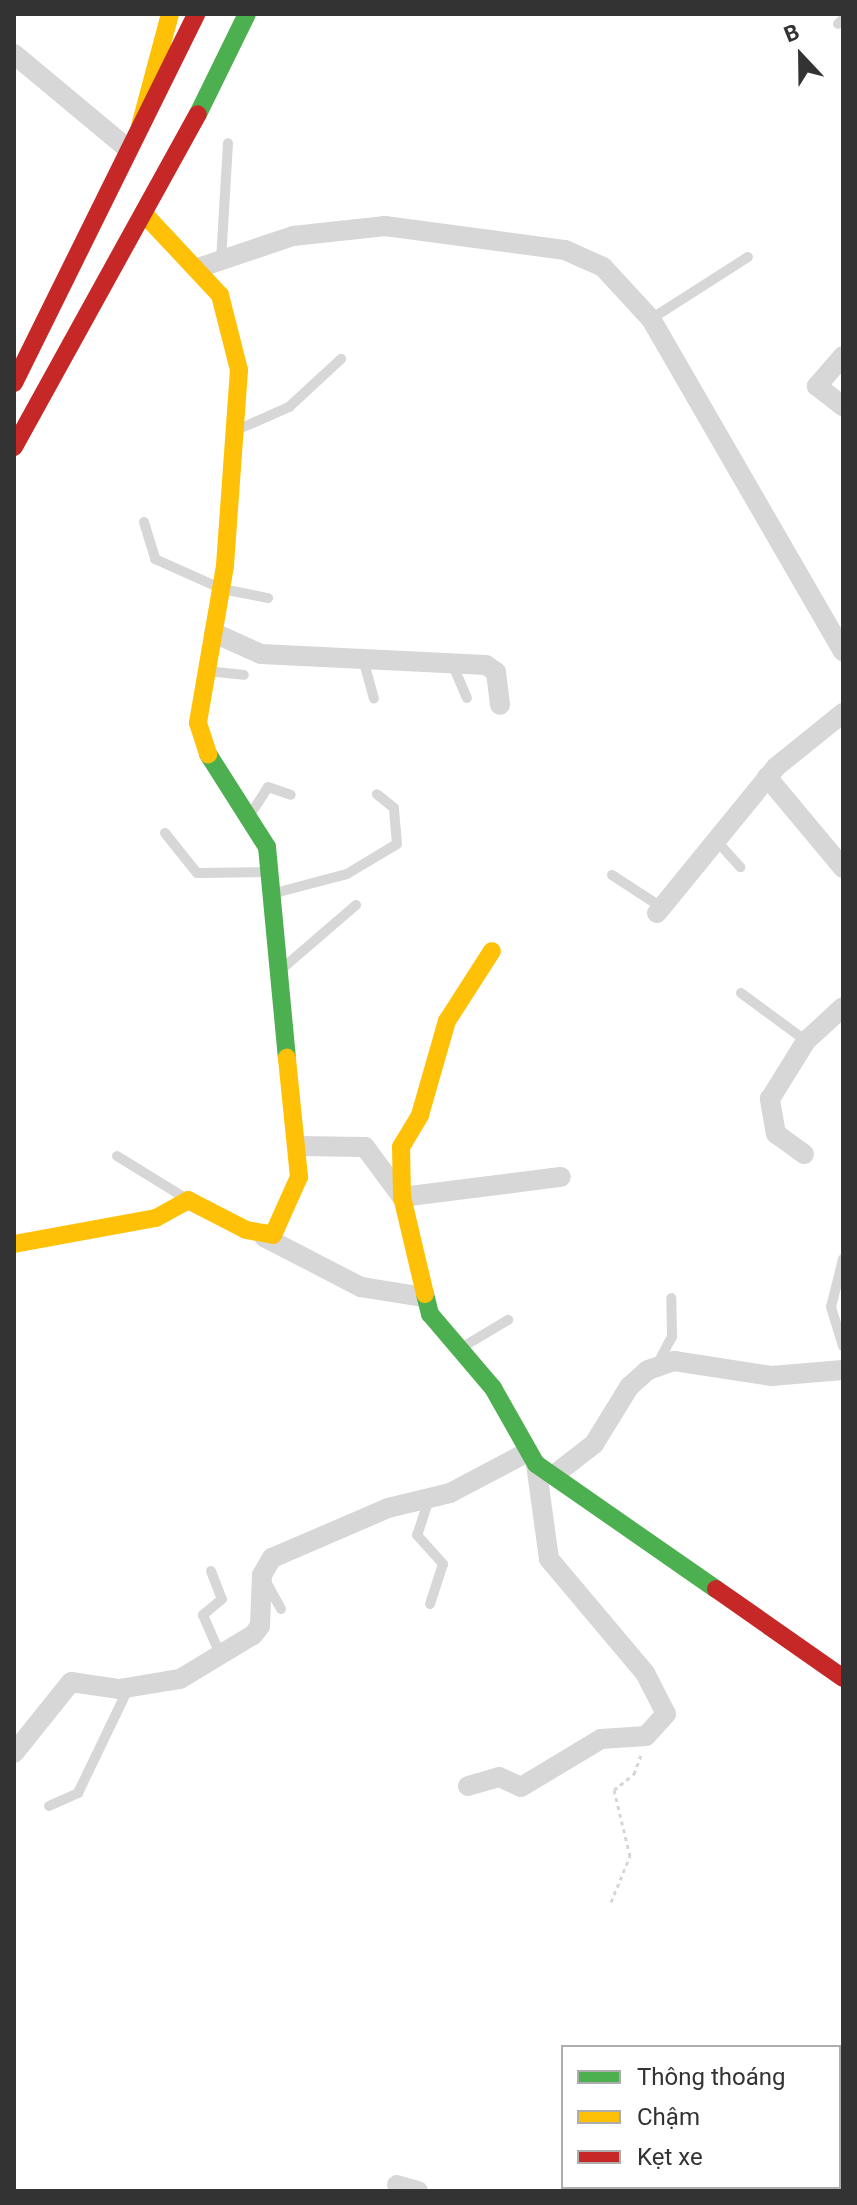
<!DOCTYPE html>
<meta charset="utf-8">
<style>
body{margin:0}
#map{position:relative;width:857px;height:2205px;overflow:hidden;background:#fff;font-family:Roboto,sans-serif}
div>[style]{position:absolute}
.path>*{height:3px;margin-top:-1.5px;transform-origin:0;background:repeating-linear-gradient(90deg,#d6d6d6 0 4px,transparent 0 8px)}
.lane>*{height:10px;margin:-5px;padding:0 5px;transform-origin:5px;border-radius:5px;background:#d7d7d7}
.street>*{height:20px;margin:-10px;padding:0 10px;transform-origin:10px;border-radius:10px;background:#d7d7d7}
.fast>*{height:18px;margin:-9px;padding:0 9px;transform-origin:9px;border-radius:9px;background:#4caf50}
.slow>*{height:18px;margin:-9px;padding:0 9px;transform-origin:9px;border-radius:9px;background:#ffc107}
.jam>*{height:18px;margin:-9px;padding:0 9px;transform-origin:9px;border-radius:9px;background:#c62828}
span{translate:-50% -50%;white-space:nowrap;text-align:center;line-height:1.15;-webkit-text-stroke:8px #fff;paint-order:stroke}
.frame{position:absolute;inset:0;border:16px solid #333;pointer-events:none}
.legend{position:absolute;left:561px;top:2045px;width:280px;height:144px;box-sizing:border-box;background:#fff;border:2px solid #adadad;margin:0;padding:10px 14px;list-style:none;font-size:24px;color:#333}
.legend li{display:flex;align-items:center;gap:16px;height:40px}
.legend b{width:40px;border:2px solid #adadad}
.north{position:absolute;left:761px;top:16px;width:80px;height:80px;-webkit-text-stroke:6px #fff;paint-order:stroke;rotate:338deg;font-size:22px;font-weight:700;line-height:32px;text-align:center;color:#333}
.north::after{content:'';display:block;margin:auto;width:28px;height:36px;background:#333;clip-path:polygon(50% 0,100% 100%,50% 72%,0 100%)}
</style>
<div id="map">
<div class="path">
<i style="left:611px;top:1902px;width:50px;rotate:-67.6deg"></i>
<i style="left:630px;top:1856px;width:68px;rotate:-103.6deg"></i>
<i style="left:614px;top:1790px;width:26px;rotate:-39deg"></i>
<i style="left:634px;top:1774px;width:20px;rotate:-70deg"></i>
</div>
<div class="lane">
<i style="left:838px;top:24px;width:7px;rotate:-45deg"></i>
<i style="left:221px;top:261px;width:118px;rotate:-86.6deg"></i>
<i style="left:651px;top:319px;width:115px;rotate:-32.6deg"></i>
<i style="left:239px;top:429px;width:55px;rotate:-23.7deg"></i>
<i style="left:289px;top:407px;width:71px;rotate:-42.7deg"></i>
<i style="left:144px;top:522px;width:39px;rotate:73deg"></i>
<i style="left:155px;top:559px;width:73px;rotate:24.1deg"></i>
<i style="left:222px;top:589px;width:47px;rotate:11.1deg"></i>
<i style="left:363px;top:659px;width:41px;rotate:74.6deg"></i>
<i style="left:452px;top:663px;width:38px;rotate:67deg"></i>
<i style="left:207px;top:671px;width:37px;rotate:6deg"></i>
<i style="left:250px;top:815px;width:33px;rotate:-57deg"></i>
<i style="left:268px;top:787px;width:24px;rotate:19deg"></i>
<i style="left:165px;top:833px;width:51px;rotate:51.3deg"></i>
<i style="left:197px;top:873px;width:72px;rotate:-0.8deg"></i>
<i style="left:715px;top:839px;width:38px;rotate:48deg"></i>
<i style="left:612px;top:875px;width:59px;rotate:33.1deg"></i>
<i style="left:275px;top:893px;width:74px;rotate:-14.8deg"></i>
<i style="left:347px;top:874px;width:58px;rotate:-31deg"></i>
<i style="left:397px;top:844px;width:36px;rotate:-95deg"></i>
<i style="left:394px;top:808px;width:22px;rotate:-141deg"></i>
<i style="left:284px;top:967px;width:95px;rotate:-40.7deg"></i>
<i style="left:741px;top:993px;width:81px;rotate:36.4deg"></i>
<i style="left:117px;top:1156px;width:82px;rotate:31.6deg"></i>
<i style="left:843px;top:1259px;width:49px;rotate:104deg"></i>
<i style="left:831px;top:1307px;width:41px;rotate:72.9deg"></i>
<i style="left:461px;top:1348px;width:55px;rotate:-30.8deg"></i>
<i style="left:659px;top:1361px;width:27px;rotate:-62deg"></i>
<i style="left:672px;top:1337px;width:39px;rotate:-91deg"></i>
<i style="left:428px;top:1502px;width:35px;rotate:108deg"></i>
<i style="left:417px;top:1535px;width:39px;rotate:48deg"></i>
<i style="left:443px;top:1564px;width:42px;rotate:108deg"></i>
<i style="left:211px;top:1571px;width:30px;rotate:69deg"></i>
<i style="left:222px;top:1599px;width:25px;rotate:140deg"></i>
<i style="left:203px;top:1615px;width:45px;rotate:66.3deg"></i>
<i style="left:265px;top:1580px;width:33px;rotate:61deg"></i>
<i style="left:49px;top:1806px;width:32px;rotate:-24deg"></i>
<i style="left:78px;top:1793px;width:115px;rotate:-64.3deg"></i>
</div>
<div class="street">
<i style="left:14px;top:54px;width:148px;rotate:39.8deg"></i>
<i style="left:198px;top:268px;width:100px;rotate:-18.6deg"></i>
<i style="left:293px;top:236px;width:93px;rotate:-6.2deg"></i>
<i style="left:385px;top:226px;width:182px;rotate:7.6deg"></i>
<i style="left:565px;top:250px;width:42px;rotate:24.1deg"></i>
<i style="left:603px;top:267px;width:71px;rotate:47.3deg"></i>
<i style="left:651px;top:319px;width:384px;rotate:60deg"></i>
<i style="left:843px;top:356px;width:40px;rotate:131deg"></i>
<i style="left:817px;top:386px;width:33px;rotate:38deg"></i>
<i style="left:214px;top:633px;width:51px;rotate:24.1deg"></i>
<i style="left:261px;top:654px;width:225px;rotate:2.8deg"></i>
<i style="left:486px;top:665px;width:12px;rotate:35deg"></i>
<i style="left:496px;top:672px;width:33px;rotate:83deg"></i>
<i style="left:767px;top:777px;width:119px;rotate:50.1deg"></i>
<i style="left:657px;top:913px;width:188px;rotate:-50.8deg"></i>
<i style="left:776px;top:767px;width:86px;rotate:-38.9deg"></i>
<i style="left:299px;top:1146px;width:66px;rotate:0.9deg"></i>
<i style="left:365px;top:1147px;width:62px;rotate:53.5deg"></i>
<i style="left:402px;top:1197px;width:160px;rotate:-7.2deg"></i>
<i style="left:804px;top:1154px;width:34px;rotate:-144deg"></i>
<i style="left:776px;top:1134px;width:36px;rotate:-100deg"></i>
<i style="left:770px;top:1099px;width:68px;rotate:-58.2deg"></i>
<i style="left:806px;top:1041px;width:50px;rotate:-42.6deg"></i>
<i style="left:264px;top:1237px;width:109px;rotate:27.3deg"></i>
<i style="left:361px;top:1287px;width:64px;rotate:9deg"></i>
<i style="left:554px;top:1475px;width:51px;rotate:-37.8deg"></i>
<i style="left:594px;top:1444px;width:67px;rotate:-58.4deg"></i>
<i style="left:629px;top:1387px;width:25px;rotate:-42deg"></i>
<i style="left:648px;top:1370px;width:28px;rotate:-19deg"></i>
<i style="left:674px;top:1361px;width:98px;rotate:8.8deg"></i>
<i style="left:771px;top:1376px;width:72px;rotate:-4.8deg"></i>
<i style="left:14px;top:1753px;width:91px;rotate:-51.2deg"></i>
<i style="left:71px;top:1682px;width:49px;rotate:8.3deg"></i>
<i style="left:119px;top:1689px;width:62px;rotate:-9.3deg"></i>
<i style="left:180px;top:1679px;width:85px;rotate:-31.1deg"></i>
<i style="left:253px;top:1635px;width:11px;rotate:-52deg"></i>
<i style="left:260px;top:1626px;width:51px;rotate:-87.8deg"></i>
<i style="left:262px;top:1575px;width:20px;rotate:-60deg"></i>
<i style="left:272px;top:1558px;width:126px;rotate:-23.3deg"></i>
<i style="left:388px;top:1508px;width:64px;rotate:-13.6deg"></i>
<i style="left:450px;top:1493px;width:86px;rotate:-27.8deg"></i>
<i style="left:468px;top:1786px;width:32px;rotate:-16deg"></i>
<i style="left:499px;top:1777px;width:24px;rotate:24deg"></i>
<i style="left:521px;top:1787px;width:93px;rotate:-31deg"></i>
<i style="left:601px;top:1739px;width:45px;rotate:-3.8deg"></i>
<i style="left:646px;top:1736px;width:30px;rotate:-48deg"></i>
<i style="left:666px;top:1714px;width:46px;rotate:-117.1deg"></i>
<i style="left:645px;top:1673px;width:149px;rotate:-130.1deg"></i>
<i style="left:549px;top:1559px;width:96px;rotate:-97.8deg"></i>
<i style="left:839px;top:2149px;width:5px;rotate:-37deg"></i>
<i style="left:397px;top:2185px;width:22px;rotate:16deg"></i>
<i style="left:833px;top:2191px;width:4px;rotate:-76deg"></i>
</div>
<div class="fast">
<i style="left:198px;top:114px;width:111px;rotate:-63.9deg"></i>
<i style="left:208px;top:754px;width:110px;rotate:57.6deg"></i>
<i style="left:267px;top:847px;width:212px;rotate:84.6deg"></i>
<i style="left:425px;top:1294px;width:21px;rotate:76deg"></i>
<i style="left:430px;top:1314px;width:97px;rotate:49.6deg"></i>
<i style="left:493px;top:1388px;width:87px;rotate:60.5deg"></i>
<i style="left:536px;top:1464px;width:219px;rotate:34.8deg"></i>
</div>
<div class="slow">
<i style="left:140px;top:126px;width:116px;rotate:-75deg"></i>
<i style="left:147px;top:217px;width:107px;rotate:46.9deg"></i>
<i style="left:220px;top:295px;width:77px;rotate:75.8deg"></i>
<i style="left:239px;top:370px;width:196px;rotate:94.1deg"></i>
<i style="left:225px;top:566px;width:159px;rotate:99.8deg"></i>
<i style="left:198px;top:723px;width:33px;rotate:72deg"></i>
<i style="left:14px;top:1244px;width:144px;rotate:-10.4deg"></i>
<i style="left:156px;top:1218px;width:37px;rotate:-29deg"></i>
<i style="left:188px;top:1200px;width:65px;rotate:27.3deg"></i>
<i style="left:246px;top:1230px;width:27px;rotate:10deg"></i>
<i style="left:273px;top:1235px;width:64px;rotate:-65.9deg"></i>
<i style="left:299px;top:1177px;width:120px;rotate:-95.8deg"></i>
<i style="left:425px;top:1294px;width:100px;rotate:-103.3deg"></i>
<i style="left:402px;top:1197px;width:50px;rotate:-91.1deg"></i>
<i style="left:401px;top:1147px;width:37px;rotate:-59deg"></i>
<i style="left:420px;top:1115px;width:98px;rotate:-74deg"></i>
<i style="left:447px;top:1021px;width:83px;rotate:-57.3deg"></i>
</div>
<div class="jam">
<i style="left:14px;top:383px;width:411px;rotate:-63.7deg"></i>
<i style="left:14px;top:447px;width:380px;rotate:-61.1deg"></i>
<i style="left:716px;top:1589px;width:155px;rotate:35deg"></i>
</div>
<div class="frame"></div>
<ul class="legend">
<li><b style="height:10px;background:#4caf50"></b>Thông thoáng</li>
<li><b style="height:10px;background:#ffc107"></b>Chậm</li>
<li><b style="height:10px;background:#c62828"></b>Kẹt xe</li>
</ul>
<div class="north">B</div>
</div>
